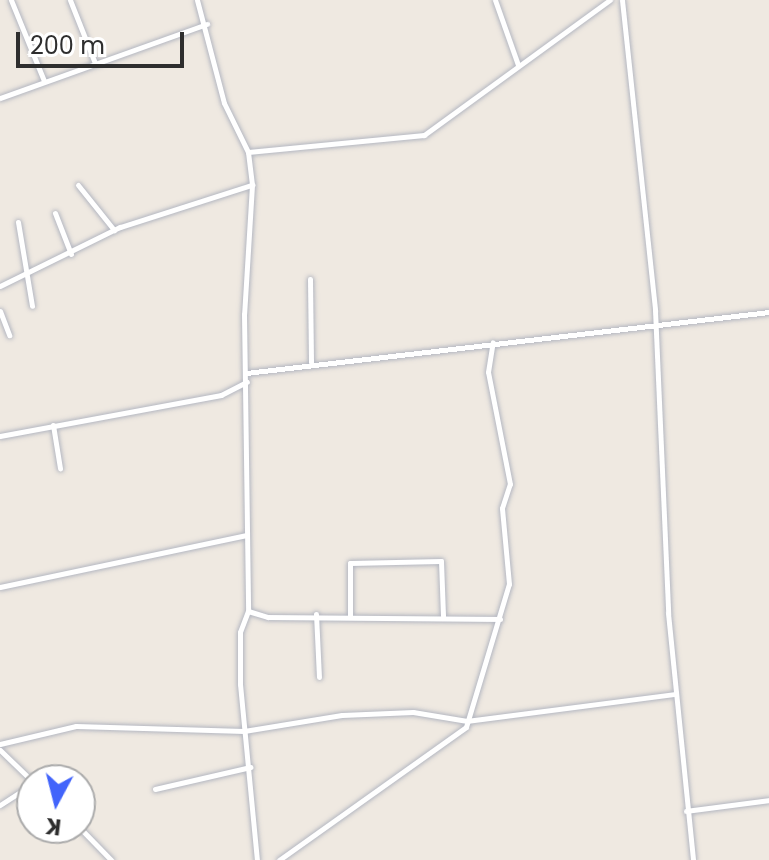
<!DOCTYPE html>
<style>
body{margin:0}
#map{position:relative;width:769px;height:860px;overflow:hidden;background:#efe9e1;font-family:Poppins,sans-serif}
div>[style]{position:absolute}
.roads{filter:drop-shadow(0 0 2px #b4b7c1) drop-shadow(0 0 2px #b4b7c1)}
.minor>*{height:5px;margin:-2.5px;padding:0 2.5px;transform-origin:2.5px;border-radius:2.5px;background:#fff}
span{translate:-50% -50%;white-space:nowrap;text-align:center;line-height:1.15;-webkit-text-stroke:6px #fff;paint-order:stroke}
.north{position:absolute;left:16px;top:764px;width:80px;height:80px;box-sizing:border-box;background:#fff;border:2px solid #ababab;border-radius:50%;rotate:187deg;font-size:22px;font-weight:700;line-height:32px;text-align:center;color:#2e2e2e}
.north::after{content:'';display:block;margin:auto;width:28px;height:36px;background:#4264fb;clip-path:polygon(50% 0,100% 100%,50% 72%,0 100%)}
.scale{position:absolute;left:16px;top:32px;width:168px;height:36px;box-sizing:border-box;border:4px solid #2e2e2e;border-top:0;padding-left:10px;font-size:24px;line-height:28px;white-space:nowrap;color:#2e2e2e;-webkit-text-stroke:6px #fff;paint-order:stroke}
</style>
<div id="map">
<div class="roads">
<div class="minor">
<i style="left:11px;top:0;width:87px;rotate:67.8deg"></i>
<i style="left:70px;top:0;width:68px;rotate:68.4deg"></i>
<i style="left:197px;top:0;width:106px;rotate:75.3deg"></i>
<i style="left:224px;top:103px;width:55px;rotate:63.9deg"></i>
<i style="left:248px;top:152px;width:33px;rotate:83deg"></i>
<i style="left:252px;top:185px;width:129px;rotate:93.5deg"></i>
<i style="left:244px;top:314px;width:297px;rotate:89.2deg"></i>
<i style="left:248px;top:611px;width:22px;rotate:111deg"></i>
<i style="left:240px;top:632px;width:52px;rotate:90deg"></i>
<i style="left:240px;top:684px;width:177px;rotate:84.5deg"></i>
<i style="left:495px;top:0;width:69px;rotate:70.5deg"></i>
<i style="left:622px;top:0;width:312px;rotate:83.9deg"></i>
<i style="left:655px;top:310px;width:303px;rotate:87.5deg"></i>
<i style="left:668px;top:613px;width:248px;rotate:84.2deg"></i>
<i style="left:0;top:98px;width:220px;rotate:-19.7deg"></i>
<i style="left:248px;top:152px;width:177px;rotate:-5.5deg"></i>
<i style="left:424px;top:135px;width:230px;rotate:-36deg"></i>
<i style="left:78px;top:185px;width:58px;rotate:51.3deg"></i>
<i style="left:55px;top:213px;width:44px;rotate:68.7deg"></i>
<i style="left:18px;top:222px;width:85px;rotate:80.5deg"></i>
<i style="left:310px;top:279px;width:83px;rotate:89.3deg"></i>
<i style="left:0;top:286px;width:134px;rotate:-26.2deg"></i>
<i style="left:120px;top:227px;width:139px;rotate:-17.7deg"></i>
<i style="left:0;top:311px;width:26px;rotate:69deg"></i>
<i style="left:246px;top:373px;width:527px;rotate:-6.65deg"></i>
<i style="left:53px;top:425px;width:44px;rotate:80.8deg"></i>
<i style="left:0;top:436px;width:225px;rotate:-10.5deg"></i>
<i style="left:221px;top:395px;width:29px;rotate:-27deg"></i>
<i style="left:0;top:587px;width:252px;rotate:-11.9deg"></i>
<i style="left:248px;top:611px;width:21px;rotate:17deg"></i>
<i style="left:268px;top:617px;width:232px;rotate:0.5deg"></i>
<i style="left:316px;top:614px;width:63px;rotate:87.3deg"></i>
<i style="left:350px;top:615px;width:52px;rotate:-90deg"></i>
<i style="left:350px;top:563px;width:91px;rotate:-1.3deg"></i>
<i style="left:441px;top:561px;width:55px;rotate:87.9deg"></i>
<i style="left:0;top:744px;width:78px;rotate:-13.3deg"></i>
<i style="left:76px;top:726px;width:168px;rotate:1.7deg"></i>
<i style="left:244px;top:731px;width:99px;rotate:-9.3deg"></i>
<i style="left:342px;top:715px;width:71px;rotate:-2.4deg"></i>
<i style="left:413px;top:712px;width:55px;rotate:9.5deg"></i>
<i style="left:467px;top:721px;width:210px;rotate:-7.4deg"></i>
<i style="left:0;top:750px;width:45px;rotate:44.1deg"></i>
<i style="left:155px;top:789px;width:98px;rotate:-13deg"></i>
<i style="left:0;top:805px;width:38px;rotate:-33deg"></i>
<i style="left:686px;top:811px;width:84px;rotate:-7.5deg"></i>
<i style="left:80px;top:828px;width:45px;rotate:45.9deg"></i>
<i style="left:279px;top:860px;width:229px;rotate:-35.4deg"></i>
<i style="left:466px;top:727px;width:149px;rotate:-73.3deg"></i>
<i style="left:509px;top:584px;width:76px;rotate:-95.3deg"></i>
<i style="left:502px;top:508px;width:25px;rotate:-72deg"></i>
<i style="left:510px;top:484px;width:114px;rotate:-101.1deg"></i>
<i style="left:488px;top:372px;width:30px;rotate:-81deg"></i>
</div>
</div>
<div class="north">K</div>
<div class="scale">200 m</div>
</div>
